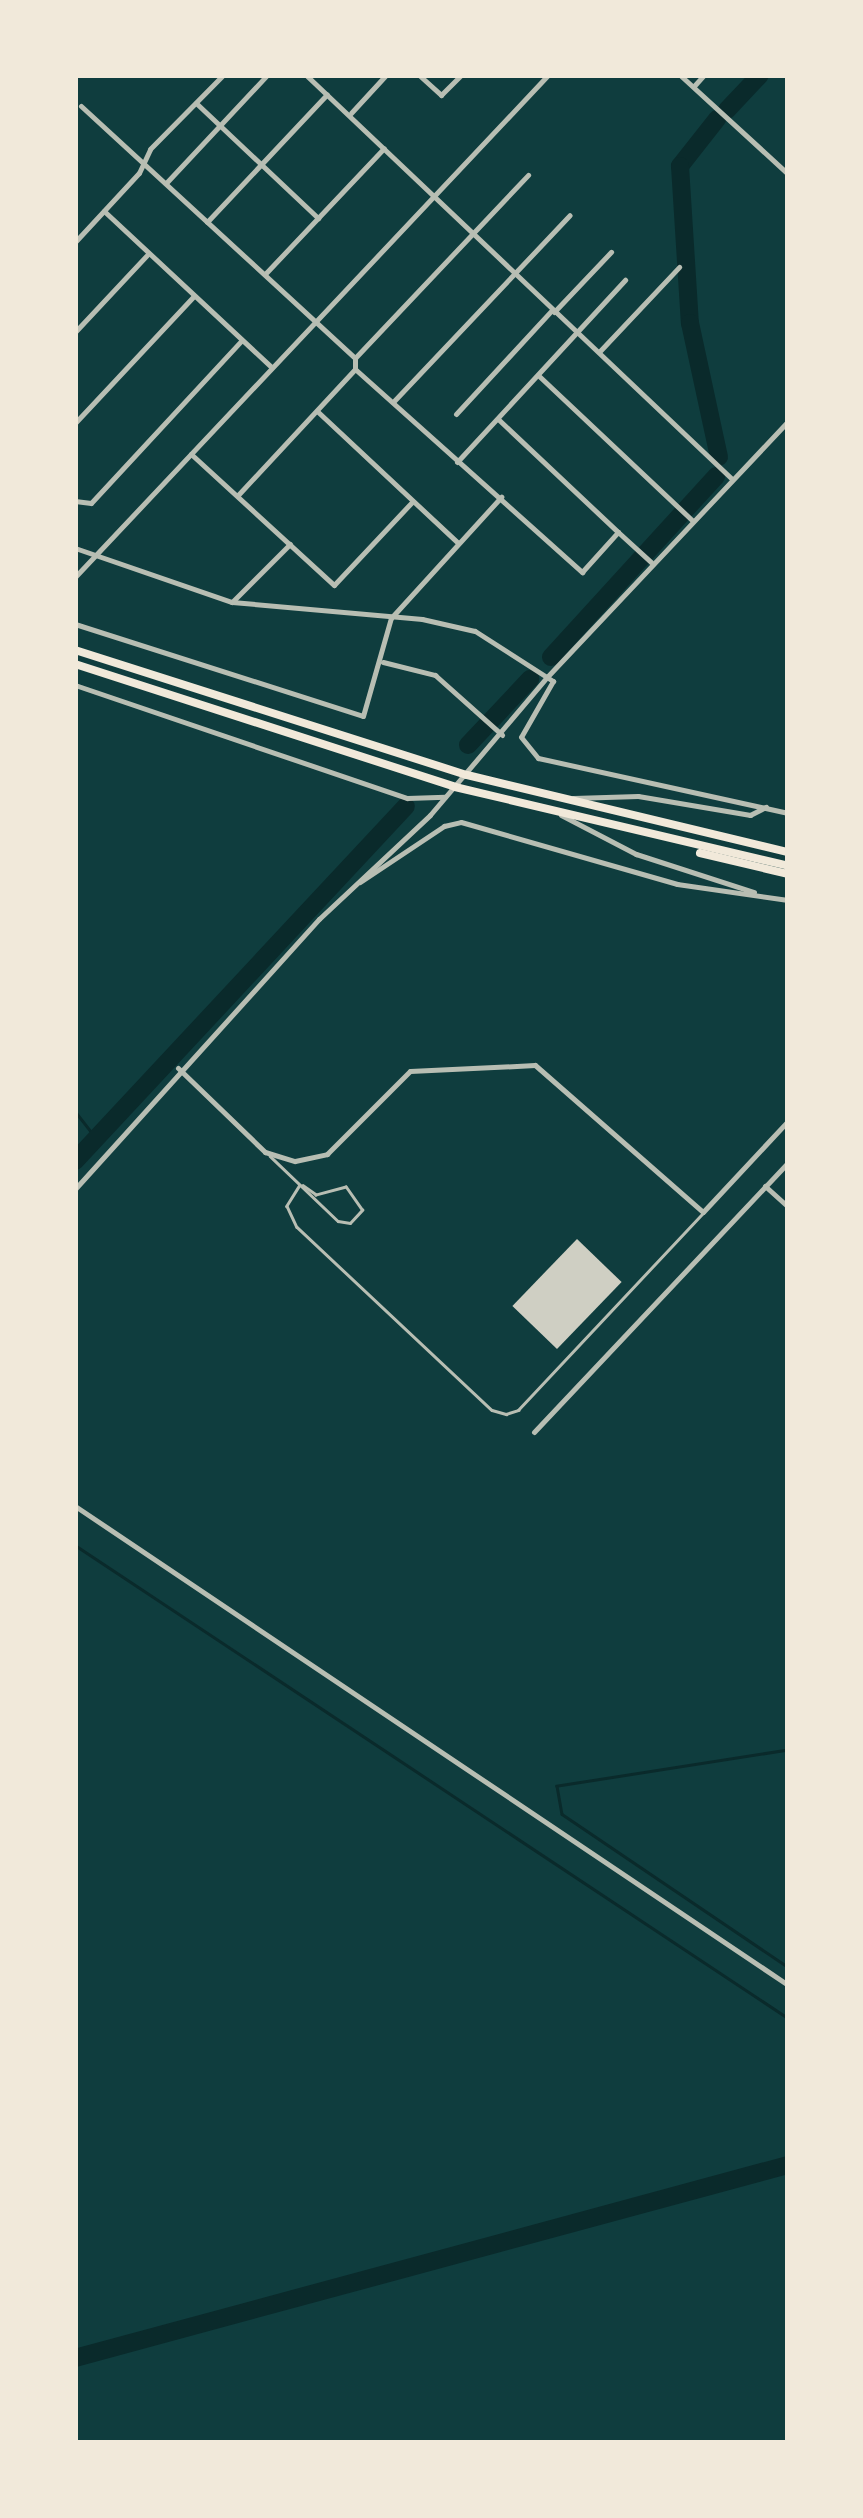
<!DOCTYPE html>
<style>
body{margin:0}
#map{position:relative;width:863px;height:2518px;overflow:hidden;background:#0f3d3e;font-family:Cabin,sans-serif}
div>[style]{position:absolute}
.stream>*{height:2.5px;margin:-1.25px;padding:0 1.25px;transform-origin:1.25px;border-radius:1.25px;background:#0a2a2b}
.river>*{height:18px;margin:-9px;padding:0 9px;transform-origin:9px;border-radius:9px;background:#0a2a2b}
.building>*{inset:0;background:#cfcfc3;transform-origin:0 0}
.service>*{height:2.5px;margin:-1.25px;padding:0 1.25px;transform-origin:1.25px;border-radius:1.25px;background:#b8beb3}
.minor>*{height:5px;margin:-2.5px;padding:0 2.5px;transform-origin:2.5px;border-radius:2.5px;background:#b8beb3}
.tertiary>*{height:5px;margin:-2.5px;padding:0 2.5px;transform-origin:2.5px;border-radius:2.5px;background:#b8beb3}
.trunk>*{height:8px;margin:-4px;padding:0 4px;transform-origin:4px;border-radius:4px;background:#f1e9da}
span{translate:-50% -50%;white-space:nowrap;text-align:center;line-height:1.15;-webkit-text-stroke:8px #f1e9da;paint-order:stroke}
.frame{position:absolute;inset:0;border:78px solid #f1e9da;pointer-events:none}
</style>
<div id="map">
<div class="stream">
<i style="left:75px;top:1111px;width:33px;rotate:52deg"></i>
<i style="left:75px;top:1545px;width:856px;rotate:33.56deg"></i>
<i style="left:788px;top:1750px;width:234px;rotate:171.1deg"></i>
<i style="left:557px;top:1786px;width:28px;rotate:80deg"></i>
<i style="left:562px;top:1814px;width:273px;rotate:34.1deg"></i>
</div>
<div class="river">
<i style="left:727px;top:110px;width:48px;rotate:-46.7deg"></i>
<i style="left:717px;top:119px;width:60px;rotate:128.2deg"></i>
<i style="left:680px;top:166px;width:157px;rotate:86.4deg"></i>
<i style="left:690px;top:323px;width:137px;rotate:77.8deg"></i>
<i style="left:551px;top:657px;width:245px;rotate:-47.6deg"></i>
<i style="left:468px;top:745px;width:91px;rotate:-46.8deg"></i>
<i style="left:75px;top:1161px;width:485px;rotate:-47deg"></i>
<i style="left:75px;top:2358px;width:739px;rotate:-15.15deg"></i>
</div>
<div class="building">
<i style="left:577px;top:1239px;width:62px;height:93px;rotate:44deg"></i>
</div>
<div class="service">
<i style="left:270px;top:1156px;width:94px;rotate:43.7deg"></i>
<i style="left:338px;top:1221px;width:12px;rotate:9deg"></i>
<i style="left:350px;top:1223px;width:18px;rotate:-47deg"></i>
<i style="left:362px;top:1210px;width:28px;rotate:-125deg"></i>
<i style="left:346px;top:1187px;width:31px;rotate:165deg"></i>
<i style="left:316px;top:1195px;width:16px;rotate:-145deg"></i>
<i style="left:300px;top:1185px;width:25px;rotate:122deg"></i>
<i style="left:287px;top:1206px;width:23px;rotate:65deg"></i>
<i style="left:297px;top:1227px;width:267px;rotate:43.2deg"></i>
<i style="left:492px;top:1410px;width:15px;rotate:16deg"></i>
<i style="left:506px;top:1414px;width:13px;rotate:-18deg"></i>
<i style="left:518px;top:1410px;width:270px;rotate:-46.8deg"></i>
</div>
<div class="minor">
<i style="left:306px;top:75px;width:586px;rotate:43.48deg"></i>
<i style="left:419px;top:75px;width:30px;rotate:42deg"></i>
<i style="left:441px;top:95px;width:28px;rotate:-45deg"></i>
<i style="left:680px;top:75px;width:147px;rotate:42.5deg"></i>
<i style="left:694px;top:86px;width:15px;rotate:-48deg"></i>
<i style="left:196px;top:103px;width:168px;rotate:43.3deg"></i>
<i style="left:81px;top:106px;width:372px;rotate:42.6deg"></i>
<i style="left:355px;top:358px;width:11px;rotate:90deg"></i>
<i style="left:355px;top:369px;width:305px;rotate:41.8deg"></i>
<i style="left:582px;top:572px;width:54px;rotate:-48deg"></i>
<i style="left:618px;top:532px;width:45px;rotate:42.3deg"></i>
<i style="left:351px;top:113px;width:52px;rotate:-47.4deg"></i>
<i style="left:167px;top:182px;width:146px;rotate:-46.9deg"></i>
<i style="left:104px;top:211px;width:229px;rotate:43deg"></i>
<i style="left:207px;top:222px;width:175px;rotate:-46.8deg"></i>
<i style="left:75px;top:242px;width:94px;rotate:-47.2deg"></i>
<i style="left:139px;top:173px;width:26px;rotate:-65deg"></i>
<i style="left:150px;top:149px;width:104px;rotate:-45.4deg"></i>
<i style="left:265px;top:274px;width:173px;rotate:-46.6deg"></i>
<i style="left:554px;top:312px;width:83px;rotate:-46.5deg"></i>
<i style="left:75px;top:332px;width:107px;rotate:-46.9deg"></i>
<i style="left:599px;top:352px;width:117px;rotate:-46.7deg"></i>
<i style="left:355px;top:358px;width:252px;rotate:-46.6deg"></i>
<i style="left:539px;top:376px;width:210px;rotate:43.3deg"></i>
<i style="left:393px;top:402px;width:257px;rotate:-46.6deg"></i>
<i style="left:317px;top:411px;width:192px;rotate:43.1deg"></i>
<i style="left:456px;top:414px;width:142px;rotate:-47.3deg"></i>
<i style="left:498px;top:419px;width:165px;rotate:43.3deg"></i>
<i style="left:75px;top:423px;width:174px;rotate:-46.9deg"></i>
<i style="left:191px;top:454px;width:194px;rotate:42.5deg"></i>
<i style="left:334px;top:585px;width:115px;rotate:-46.8deg"></i>
<i style="left:457px;top:462px;width:248px;rotate:-47.3deg"></i>
<i style="left:238px;top:495px;width:172px;rotate:-47.1deg"></i>
<i style="left:75px;top:501px;width:16px;rotate:7deg"></i>
<i style="left:91px;top:503px;width:221px;rotate:-47.2deg"></i>
<i style="left:75px;top:548px;width:166px;rotate:19deg"></i>
<i style="left:232px;top:602px;width:191px;rotate:5.1deg"></i>
<i style="left:422px;top:619px;width:54px;rotate:12.8deg"></i>
<i style="left:475px;top:631px;width:93px;rotate:32.7deg"></i>
<i style="left:553px;top:681px;width:64px;rotate:119.7deg"></i>
<i style="left:521px;top:737px;width:27px;rotate:51deg"></i>
<i style="left:538px;top:758px;width:256px;rotate:12.4deg"></i>
<i style="left:75px;top:577px;width:690px;rotate:-46.7deg"></i>
<i style="left:232px;top:602px;width:82px;rotate:-45deg"></i>
<i style="left:75px;top:624px;width:302px;rotate:17.7deg"></i>
<i style="left:363px;top:716px;width:102px;rotate:-74.1deg"></i>
<i style="left:391px;top:618px;width:164px;rotate:-47.7deg"></i>
<i style="left:383px;top:662px;width:54px;rotate:14deg"></i>
<i style="left:435px;top:675px;width:90px;rotate:41.8deg"></i>
<i style="left:547px;top:677px;width:352px;rotate:-46.7deg"></i>
<i style="left:75px;top:685px;width:351px;rotate:18.8deg"></i>
<i style="left:407px;top:798px;width:38px;rotate:-2deg"></i>
<i style="left:573px;top:798px;width:65px;rotate:-1.8deg"></i>
<i style="left:638px;top:796px;width:114px;rotate:9.6deg"></i>
<i style="left:750px;top:815px;width:18px;rotate:-27deg"></i>
<i style="left:561px;top:815px;width:85px;rotate:27.5deg"></i>
<i style="left:636px;top:854px;width:124px;rotate:17.9deg"></i>
<i style="left:360px;top:882px;width:101px;rotate:-33.7deg"></i>
<i style="left:444px;top:826px;width:17px;rotate:-13deg"></i>
<i style="left:461px;top:822px;width:225px;rotate:16deg"></i>
<i style="left:677px;top:884px;width:112px;rotate:8.2deg"></i>
<i style="left:178px;top:1068px;width:121px;rotate:44deg"></i>
<i style="left:265px;top:1152px;width:31px;rotate:17deg"></i>
<i style="left:295px;top:1161px;width:33px;rotate:-12deg"></i>
<i style="left:327px;top:1154px;width:117px;rotate:-45deg"></i>
<i style="left:410px;top:1071px;width:125px;rotate:-2.7deg"></i>
<i style="left:535px;top:1065px;width:223px;rotate:41.2deg"></i>
<i style="left:703px;top:1212px;width:125px;rotate:-47deg"></i>
<i style="left:765px;top:1186px;width:31px;rotate:42deg"></i>
<i style="left:534px;top:1432px;width:371px;rotate:-46.7deg"></i>
</div>
<div class="tertiary">
<i style="left:75px;top:1189px;width:364px;rotate:-47.9deg"></i>
<i style="left:319px;top:919px;width:152px;rotate:-43.1deg"></i>
<i style="left:430px;top:815px;width:181px;rotate:-49.7deg"></i>
<i style="left:75px;top:1506px;width:859px;rotate:33.89deg"></i>
</div>
<div class="trunk">
<i style="left:75px;top:650px;width:411px;rotate:17.7deg"></i>
<i style="left:467px;top:775px;width:330px;rotate:13.5deg"></i>
<i style="left:75px;top:664px;width:399px;rotate:17.9deg"></i>
<i style="left:455px;top:787px;width:342px;rotate:13.3deg"></i>
<i style="left:700px;top:853px;width:90px;rotate:13.4deg"></i>
</div>
<div class="frame"></div>
</div>
